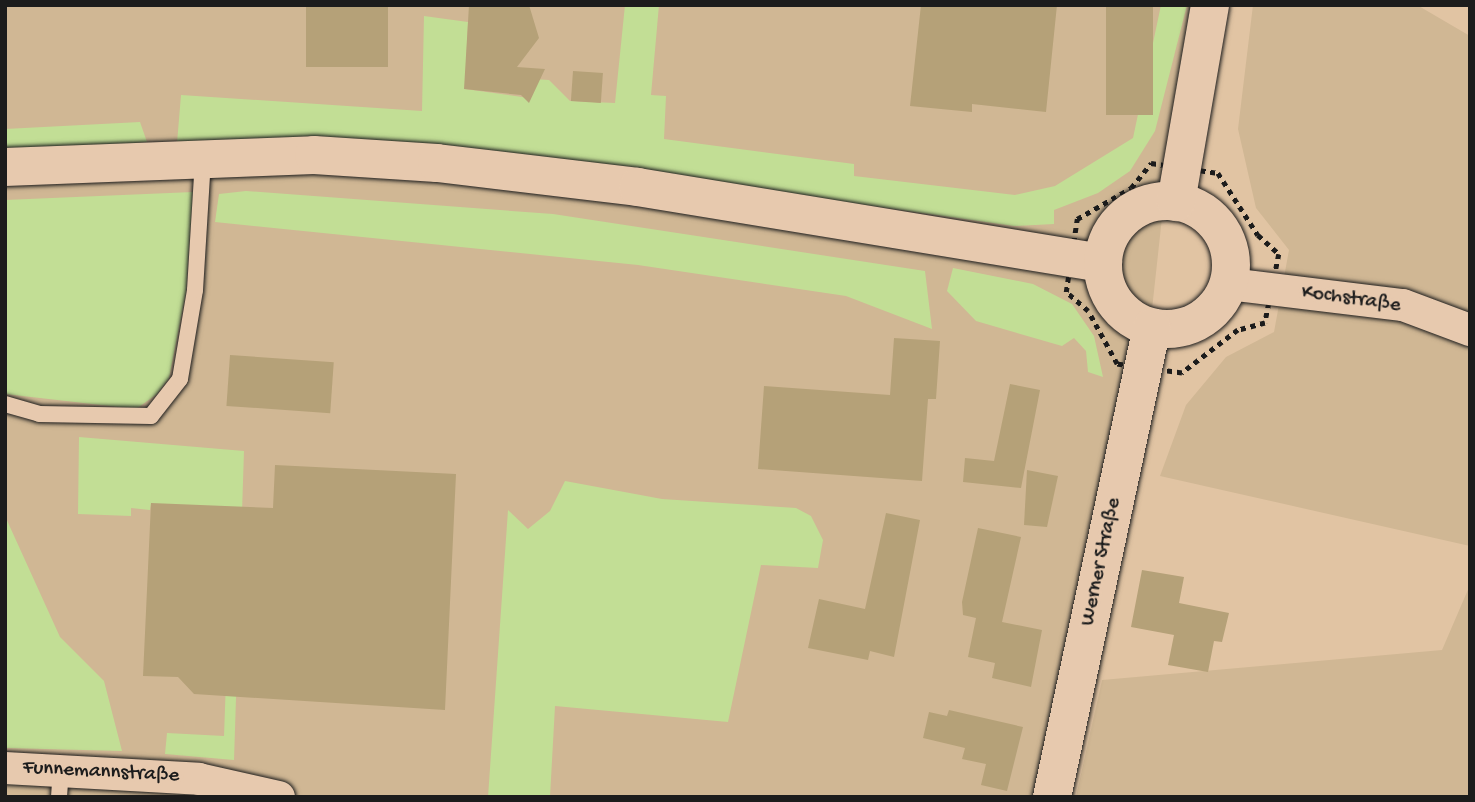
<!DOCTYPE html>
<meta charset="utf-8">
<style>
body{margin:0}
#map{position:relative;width:1475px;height:802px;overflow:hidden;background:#e1c4a3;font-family:"Gochi Hand",sans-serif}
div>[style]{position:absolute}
.built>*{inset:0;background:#d0b794}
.green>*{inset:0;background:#c2de95}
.building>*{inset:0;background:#b5a178;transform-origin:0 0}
.path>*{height:4.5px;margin-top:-2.25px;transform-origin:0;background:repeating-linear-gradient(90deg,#1c1c1c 0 5px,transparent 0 10px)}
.roads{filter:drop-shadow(0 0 2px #1c1c1c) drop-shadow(0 0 2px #1c1c1c)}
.service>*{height:16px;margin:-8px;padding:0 8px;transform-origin:8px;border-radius:8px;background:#e7c9ae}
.minor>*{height:32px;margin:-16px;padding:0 16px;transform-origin:16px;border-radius:16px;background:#e7c9ae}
.tertiary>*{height:38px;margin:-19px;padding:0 19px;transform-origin:19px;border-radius:19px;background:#e7c9ae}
.secondary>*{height:38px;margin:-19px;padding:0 19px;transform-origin:19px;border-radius:19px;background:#e7c9ae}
.secondary>.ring{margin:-19px;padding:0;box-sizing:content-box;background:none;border:38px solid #e7c9ae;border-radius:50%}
span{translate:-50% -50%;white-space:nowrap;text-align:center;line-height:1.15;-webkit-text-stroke:6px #e7c9ae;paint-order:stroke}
.street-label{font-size:21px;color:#1c1c1c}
.frame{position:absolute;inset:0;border:7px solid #1c1c1c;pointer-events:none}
</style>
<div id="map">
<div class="built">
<i style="clip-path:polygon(5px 5px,1198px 5px,1165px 190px,1149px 337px,1048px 797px,5px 797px)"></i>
<i style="clip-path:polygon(1253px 5px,1417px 5px,1470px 36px,1470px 546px,1160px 476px,1186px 405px,1226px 357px,1274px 332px,1289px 250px,1256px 208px,1238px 129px)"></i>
<i style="clip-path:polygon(1470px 585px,1470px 797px,1076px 797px,1102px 680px,1442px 650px)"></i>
</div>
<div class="green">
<i style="clip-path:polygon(625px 5px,659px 5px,651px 95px,666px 96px,664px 139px,854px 164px,854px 176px,1015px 195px,1055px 186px,1133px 138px,1161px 5px,1187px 5px,1155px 131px,1130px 171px,1098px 193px,1054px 210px,1054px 224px,1014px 226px,837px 201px,177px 143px,181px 95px,422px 111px,424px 16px,468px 22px,465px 89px,529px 98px,533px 79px,549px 80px,570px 101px,615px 103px)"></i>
<i style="clip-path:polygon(140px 122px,147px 142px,5px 154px,5px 129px)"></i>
<i style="clip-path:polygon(246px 191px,553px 214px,925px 271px,932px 329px,846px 296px,638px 265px,215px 222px,219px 194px)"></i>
<i style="clip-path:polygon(193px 192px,186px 292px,169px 378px,157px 394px,136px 409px,5px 394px,5px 200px)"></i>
<i style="clip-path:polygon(953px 268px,1033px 284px,1072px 304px,1094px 336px,1103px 377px,1088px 372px,1086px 351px,1074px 338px,1062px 346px,976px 321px,947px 291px)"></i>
<i style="clip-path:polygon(79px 437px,244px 451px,234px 760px,165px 754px,167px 733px,224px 736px,226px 680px,151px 503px,150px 510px,131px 508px,131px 516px,78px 514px)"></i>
<i style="clip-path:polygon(565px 481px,662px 499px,796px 508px,811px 516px,823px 540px,818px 568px,761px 565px,728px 722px,555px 706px,550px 797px,488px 797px,508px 510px,528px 529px,550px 511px)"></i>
<i style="clip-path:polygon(5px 516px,60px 637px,104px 681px,122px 751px,7px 748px)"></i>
</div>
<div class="building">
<i style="left:306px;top:5px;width:82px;height:62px"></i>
<i style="clip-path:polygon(469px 5px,529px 5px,539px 38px,517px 67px,545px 69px,529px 103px,521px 95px,464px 89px)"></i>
<i style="clip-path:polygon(921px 5px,1057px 5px,1046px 112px,972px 104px,972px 112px,910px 106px)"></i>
<i style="left:1106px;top:5px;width:47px;height:110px"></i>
<i style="left:573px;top:71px;width:30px;height:30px;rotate:4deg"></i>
<i style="clip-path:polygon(894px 338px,940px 341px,936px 399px,928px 399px,922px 481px,758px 469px,764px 386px,890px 395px)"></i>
<i style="left:230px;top:355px;width:104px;height:51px;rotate:4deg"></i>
<i style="clip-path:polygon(1010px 384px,1040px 390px,1021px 488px,963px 482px,965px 458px,994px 461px)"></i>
<i style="clip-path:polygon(275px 465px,456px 474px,445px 710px,194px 694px,178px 677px,143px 676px,151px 503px,273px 508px)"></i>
<i style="clip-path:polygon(1027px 470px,1058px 476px,1047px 527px,1024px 525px)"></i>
<i style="clip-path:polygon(886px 513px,920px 520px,894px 657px,870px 651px,868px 660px,808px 648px,819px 599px,865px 609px)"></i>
<i style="clip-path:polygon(978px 528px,1021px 537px,1002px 622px,1042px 630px,1031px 687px,992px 678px,995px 663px,968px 657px,976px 618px,963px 615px,962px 602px)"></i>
<i style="clip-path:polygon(1142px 570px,1184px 577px,1179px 603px,1229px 613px,1222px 642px,1214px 641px,1208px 672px,1168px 665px,1174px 635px,1131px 627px)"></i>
<i style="clip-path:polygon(949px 710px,1023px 727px,1007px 791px,981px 785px,986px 764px,962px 759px,965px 748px,923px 738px,929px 712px,947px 716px)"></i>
</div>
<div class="path">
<i style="left:1151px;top:163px;width:68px;rotate:8.5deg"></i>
<i style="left:1218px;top:173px;width:74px;rotate:57.2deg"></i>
<i style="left:1258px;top:235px;width:28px;rotate:42deg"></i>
<i style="left:1279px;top:254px;width:70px;rotate:101.5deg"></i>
<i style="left:1265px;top:323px;width:28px;rotate:165deg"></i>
<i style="left:1238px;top:330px;width:71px;rotate:142.5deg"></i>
<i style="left:1182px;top:373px;width:66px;rotate:-172.1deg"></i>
<i style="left:1117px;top:364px;width:60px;rotate:-118.7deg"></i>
<i style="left:1088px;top:311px;width:29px;rotate:-139deg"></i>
<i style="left:1066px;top:292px;width:74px;rotate:-81.4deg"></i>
<i style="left:1077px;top:219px;width:62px;rotate:-29.9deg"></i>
<i style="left:1131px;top:188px;width:32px;rotate:-51deg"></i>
</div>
<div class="roads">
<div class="service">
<i style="left:5px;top:404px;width:35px;rotate:16deg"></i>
<i style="left:39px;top:414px;width:112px;rotate:1deg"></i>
<i style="left:151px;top:416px;width:47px;rotate:-51.9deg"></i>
<i style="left:180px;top:379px;width:90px;rotate:-80.4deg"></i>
<i style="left:195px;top:290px;width:132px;rotate:-86.5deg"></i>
<i style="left:59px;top:797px;width:26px;rotate:-86deg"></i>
</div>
<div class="minor">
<i style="left:1229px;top:284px;width:175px;rotate:6.9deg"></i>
<i style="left:1403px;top:305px;width:72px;rotate:20.5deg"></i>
<i style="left:5px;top:768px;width:194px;rotate:3.2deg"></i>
<i style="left:199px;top:779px;width:82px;rotate:12.7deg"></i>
</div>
<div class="tertiary">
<i style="left:5px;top:167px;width:309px;rotate:-2.2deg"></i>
<i style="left:314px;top:155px;width:123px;rotate:3.7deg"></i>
<i style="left:437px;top:163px;width:202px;rotate:6.8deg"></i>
<i style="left:638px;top:187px;width:471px;rotate:9.3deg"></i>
</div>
<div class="secondary">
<i class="ring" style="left:1103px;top:201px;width:90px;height:90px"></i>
<i style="left:1176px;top:202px;width:200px;rotate:-80.2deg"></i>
<i style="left:1052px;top:797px;width:480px;rotate:-78deg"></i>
</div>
</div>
<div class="street-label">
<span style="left:1351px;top:300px;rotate:8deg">Kochstraße</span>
<span style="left:1102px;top:562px;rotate:-78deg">Werner Straße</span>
<span style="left:101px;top:773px;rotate:3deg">Funnemannstraße</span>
</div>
<div class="frame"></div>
</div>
